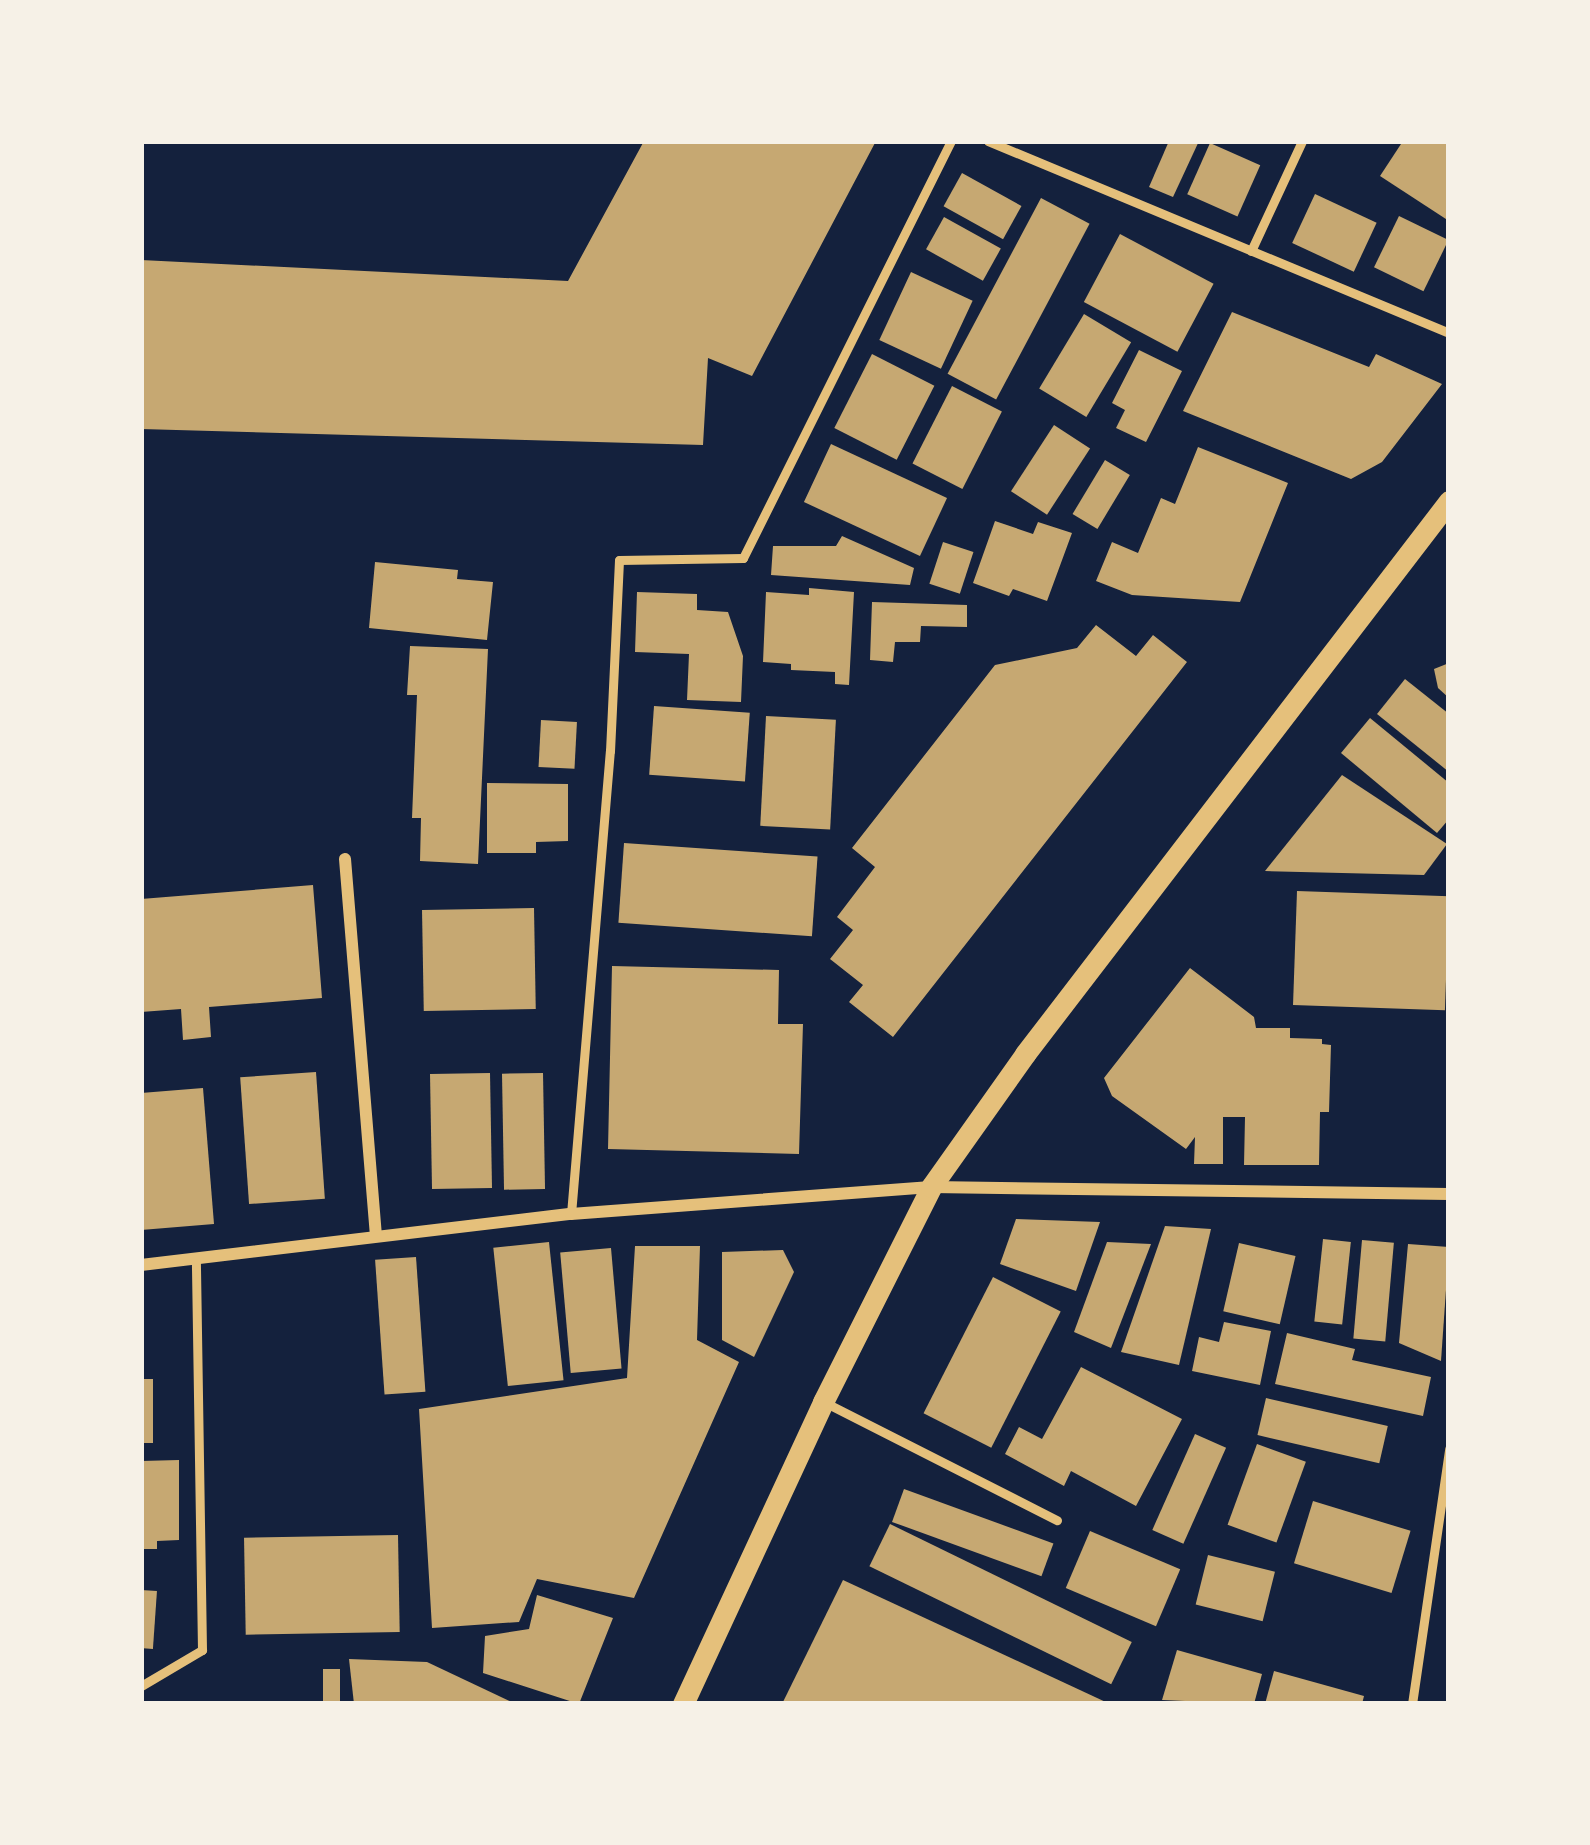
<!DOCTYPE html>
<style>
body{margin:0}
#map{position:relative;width:1590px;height:1845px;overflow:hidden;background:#14213d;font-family:Karla,sans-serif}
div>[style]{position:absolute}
.building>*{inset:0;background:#c6a872;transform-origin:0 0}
.service>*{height:9px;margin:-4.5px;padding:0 4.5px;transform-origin:4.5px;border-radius:4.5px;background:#e5c07b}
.minor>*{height:12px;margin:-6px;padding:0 6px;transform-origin:6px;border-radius:6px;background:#e5c07b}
.tertiary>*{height:21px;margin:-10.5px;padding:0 10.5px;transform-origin:10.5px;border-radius:10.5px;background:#e5c07b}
span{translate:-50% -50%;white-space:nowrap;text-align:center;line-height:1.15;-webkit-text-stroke:9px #f6f1e7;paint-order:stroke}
.frame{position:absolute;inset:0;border:144px solid #f6f1e7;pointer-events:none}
</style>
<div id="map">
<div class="building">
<i style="clip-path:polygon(644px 141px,876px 141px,752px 376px,708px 358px,703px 445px,141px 429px,141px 260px,568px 281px)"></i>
<i style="clip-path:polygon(1169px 141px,1199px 141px,1173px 197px,1149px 187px)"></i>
<i style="clip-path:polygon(1403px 141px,1449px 141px,1449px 221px,1380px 176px)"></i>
<i style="left:1210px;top:143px;width:55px;height:56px;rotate:24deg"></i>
<i style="left:962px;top:173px;width:68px;height:38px;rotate:29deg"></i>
<i style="left:1315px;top:194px;width:68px;height:54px;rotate:25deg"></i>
<i style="left:1041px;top:198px;width:55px;height:199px;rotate:28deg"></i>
<i style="left:1399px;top:216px;width:55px;height:57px;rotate:26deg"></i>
<i style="left:944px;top:217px;width:65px;height:37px;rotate:29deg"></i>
<i style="left:1120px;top:234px;width:106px;height:77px;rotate:28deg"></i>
<i style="left:911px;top:272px;width:68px;height:75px;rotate:25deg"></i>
<i style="clip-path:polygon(1232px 312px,1369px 367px,1376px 354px,1442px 384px,1382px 462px,1351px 479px,1183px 411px)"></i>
<i style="left:1084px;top:314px;width:55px;height:87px;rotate:31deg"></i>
<i style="clip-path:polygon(1139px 350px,1182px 371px,1146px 442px,1116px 428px,1125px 410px,1112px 403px)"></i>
<i style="left:872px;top:354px;width:70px;height:83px;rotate:27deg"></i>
<i style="left:952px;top:386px;width:56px;height:87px;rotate:27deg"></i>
<i style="left:1054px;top:425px;width:43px;height:79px;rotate:33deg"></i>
<i style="left:831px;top:444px;width:128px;height:64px;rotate:25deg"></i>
<i style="clip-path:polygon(1198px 447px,1288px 483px,1240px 602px,1132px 595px,1096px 581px,1112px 542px,1138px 553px,1161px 498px,1175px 504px)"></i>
<i style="left:1105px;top:460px;width:29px;height:63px;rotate:31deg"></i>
<i style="clip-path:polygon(995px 521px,1033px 534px,1038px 522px,1072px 533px,1047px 601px,1013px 589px,1009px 596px,973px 583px)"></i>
<i style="clip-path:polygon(842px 536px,914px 568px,910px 585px,771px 575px,773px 546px,836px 546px)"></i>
<i style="left:943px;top:542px;width:32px;height:44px;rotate:18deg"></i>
<i style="clip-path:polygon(375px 562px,458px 570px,457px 579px,493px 582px,487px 640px,369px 628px)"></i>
<i style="clip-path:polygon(809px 588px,854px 592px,849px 685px,835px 684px,835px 672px,791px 670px,791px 664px,763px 662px,766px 592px,809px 595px)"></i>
<i style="clip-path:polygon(637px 592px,697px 594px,697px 610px,728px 612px,743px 656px,741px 702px,687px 700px,689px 654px,635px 652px)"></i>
<i style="clip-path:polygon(872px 602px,967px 605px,967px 627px,921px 626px,920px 642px,895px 642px,893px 662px,870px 660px)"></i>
<i style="clip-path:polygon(1096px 625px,1136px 656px,1153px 635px,1187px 662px,893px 1037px,849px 1002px,863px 985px,830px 959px,853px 930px,837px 917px,875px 867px,852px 848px,995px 665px,1077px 648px)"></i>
<i style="clip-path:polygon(410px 646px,488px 649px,478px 864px,420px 861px,421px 818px,412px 818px,417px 695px,407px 695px)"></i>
<i style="clip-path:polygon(1449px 663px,1449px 698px,1438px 688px,1434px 669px)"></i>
<i style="clip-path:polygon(1405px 679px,1449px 714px,1449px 772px,1377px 714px)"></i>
<i style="left:654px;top:706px;width:96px;height:69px;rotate:4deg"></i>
<i style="left:766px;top:716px;width:70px;height:110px;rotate:3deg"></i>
<i style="clip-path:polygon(1370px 718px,1449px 783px,1449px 819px,1437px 833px,1341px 753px)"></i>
<i style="left:541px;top:720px;width:36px;height:47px;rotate:3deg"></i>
<i style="clip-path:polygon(1342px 775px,1447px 844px,1424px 875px,1265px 871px)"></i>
<i style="clip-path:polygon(487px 783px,568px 784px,568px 841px,536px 842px,536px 853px,487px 853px)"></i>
<i style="left:624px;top:843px;width:194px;height:80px;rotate:4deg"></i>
<i style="clip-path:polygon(313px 885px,322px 998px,209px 1007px,211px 1037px,183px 1040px,181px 1009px,141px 1012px,141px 899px)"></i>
<i style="left:1297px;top:891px;width:152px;height:114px;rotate:2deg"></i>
<i style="left:534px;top:908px;width:101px;height:112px;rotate:89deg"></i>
<i style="clip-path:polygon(612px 966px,779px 970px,778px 1024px,803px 1024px,799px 1154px,608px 1149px)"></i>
<i style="clip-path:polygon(1190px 968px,1254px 1017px,1256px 1028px,1290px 1028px,1290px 1038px,1322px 1039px,1322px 1044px,1331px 1045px,1329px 1112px,1320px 1112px,1319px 1165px,1244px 1165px,1245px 1117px,1223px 1117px,1223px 1164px,1194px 1164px,1195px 1137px,1186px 1149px,1112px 1096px,1104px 1078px)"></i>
<i style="left:316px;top:1072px;width:127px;height:76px;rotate:86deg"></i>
<i style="left:490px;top:1073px;width:115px;height:60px;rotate:89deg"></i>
<i style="left:543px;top:1073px;width:116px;height:41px;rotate:89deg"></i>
<i style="clip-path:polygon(203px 1088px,214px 1224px,141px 1230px,141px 1093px)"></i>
<i style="clip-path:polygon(1016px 1219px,1100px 1222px,1076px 1291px,1000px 1264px)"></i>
<i style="clip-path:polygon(1165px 1226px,1211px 1229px,1179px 1365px,1121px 1352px)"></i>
<i style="left:1323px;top:1239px;width:28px;height:83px;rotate:6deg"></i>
<i style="left:1362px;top:1240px;width:32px;height:99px;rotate:5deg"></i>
<i style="left:549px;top:1242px;width:139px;height:56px;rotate:84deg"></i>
<i style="clip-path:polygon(1107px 1242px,1151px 1244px,1111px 1348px,1074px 1332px)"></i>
<i style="left:1239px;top:1243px;width:58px;height:70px;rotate:13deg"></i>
<i style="clip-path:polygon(1408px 1244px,1449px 1247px,1441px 1361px,1399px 1343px)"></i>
<i style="clip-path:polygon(635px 1246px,700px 1246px,697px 1340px,739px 1362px,634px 1598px,537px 1579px,519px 1622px,432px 1628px,419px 1409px,627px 1378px)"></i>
<i style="left:611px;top:1248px;width:121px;height:51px;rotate:85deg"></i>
<i style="clip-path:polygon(783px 1250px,794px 1272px,754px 1357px,722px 1340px,722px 1252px)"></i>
<i style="left:416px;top:1257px;width:135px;height:41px;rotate:86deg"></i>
<i style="left:993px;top:1277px;width:76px;height:153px;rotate:27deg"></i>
<i style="clip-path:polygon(1224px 1322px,1271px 1331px,1260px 1385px,1192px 1371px,1199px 1337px,1219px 1342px)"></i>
<i style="clip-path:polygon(1287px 1333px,1355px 1349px,1352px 1360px,1431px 1377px,1423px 1416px,1275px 1384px)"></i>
<i style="clip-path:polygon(1081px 1367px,1182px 1419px,1136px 1506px,1071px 1471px,1064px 1486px,1005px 1454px,1019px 1427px,1042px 1439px)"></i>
<i style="left:141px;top:1379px;width:12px;height:64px"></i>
<i style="left:1266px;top:1398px;width:125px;height:38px;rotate:13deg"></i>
<i style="left:1195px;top:1434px;width:34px;height:105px;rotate:24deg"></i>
<i style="left:1257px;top:1444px;width:52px;height:86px;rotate:20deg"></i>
<i style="clip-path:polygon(179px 1460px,179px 1540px,157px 1541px,157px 1549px,141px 1549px,141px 1461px)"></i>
<i style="left:904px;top:1489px;width:159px;height:35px;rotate:20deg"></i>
<i style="left:1313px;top:1501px;width:102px;height:65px;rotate:17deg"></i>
<i style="left:890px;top:1524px;width:269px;height:47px;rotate:26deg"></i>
<i style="left:1090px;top:1531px;width:98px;height:62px;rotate:23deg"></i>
<i style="left:398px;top:1535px;width:97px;height:154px;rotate:89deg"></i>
<i style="left:1208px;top:1555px;width:69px;height:51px;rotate:14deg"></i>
<i style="clip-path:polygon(843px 1580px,1110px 1704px,782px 1704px)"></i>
<i style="left:141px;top:1590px;width:16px;height:58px;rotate:4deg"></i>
<i style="clip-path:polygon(537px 1595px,613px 1618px,579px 1704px,483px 1673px,485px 1636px,529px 1629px)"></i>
<i style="clip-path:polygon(1177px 1650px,1262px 1674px,1254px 1704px,1162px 1700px)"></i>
<i style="clip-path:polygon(349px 1659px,427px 1662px,516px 1704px,354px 1704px)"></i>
<i style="left:323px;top:1669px;width:17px;height:35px"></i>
<i style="clip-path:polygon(1274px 1671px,1364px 1696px,1362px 1704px,1265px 1704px)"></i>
</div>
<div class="service">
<i style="left:988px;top:141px;width:499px;rotate:22.6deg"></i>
<i style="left:1251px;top:251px;width:121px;rotate:-65.1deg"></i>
<i style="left:571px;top:1214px;width:465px;rotate:-85.2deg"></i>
<i style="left:610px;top:751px;width:191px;rotate:-87.3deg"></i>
<i style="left:619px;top:560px;width:124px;rotate:-0.9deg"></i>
<i style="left:743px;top:558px;width:466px;rotate:-63.5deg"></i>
<i style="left:826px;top:1403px;width:259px;rotate:26.9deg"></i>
<i style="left:141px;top:1686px;width:71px;rotate:-30.5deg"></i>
<i style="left:202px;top:1650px;width:391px;rotate:-90.9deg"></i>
<i style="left:1412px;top:1704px;width:258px;rotate:-81.7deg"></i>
</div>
<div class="minor">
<i style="left:345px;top:859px;width:378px;rotate:85.3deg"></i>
<i style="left:141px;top:1265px;width:433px;rotate:-6.8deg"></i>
<i style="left:571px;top:1214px;width:361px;rotate:-4.3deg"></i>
<i style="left:931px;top:1187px;width:518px;rotate:0.77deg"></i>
</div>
<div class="tertiary">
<i style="left:683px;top:1704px;width:333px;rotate:-65.1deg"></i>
<i style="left:823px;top:1402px;width:241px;rotate:-63.3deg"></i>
<i style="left:931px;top:1187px;width:163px;rotate:-54.7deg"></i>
<i style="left:1025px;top:1054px;width:697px;rotate:-52.52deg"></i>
</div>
<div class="frame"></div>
</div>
